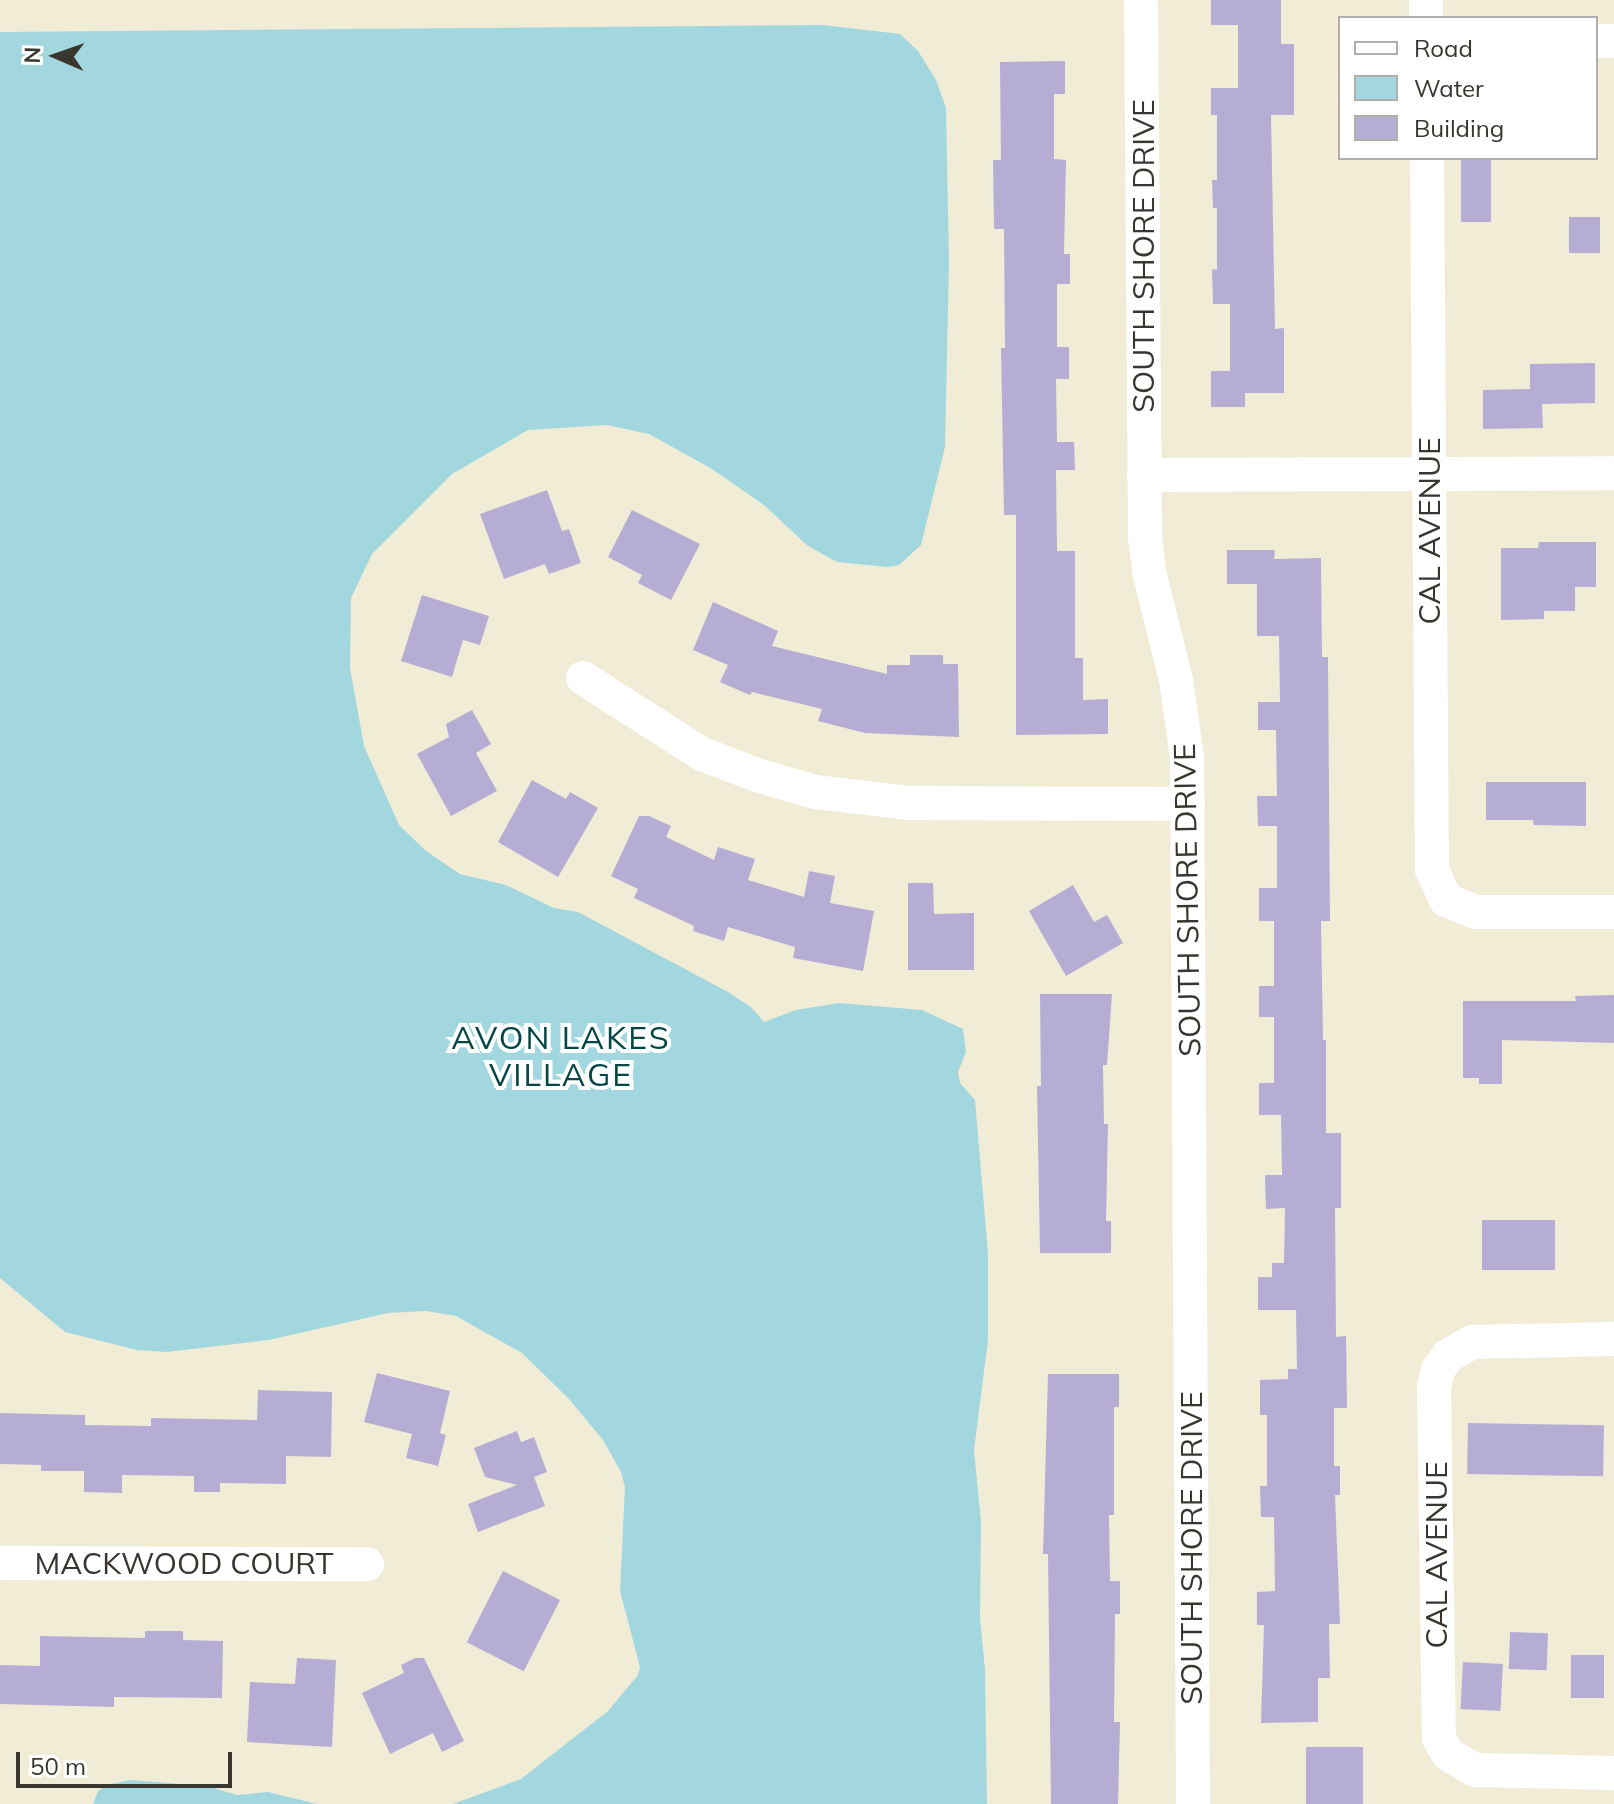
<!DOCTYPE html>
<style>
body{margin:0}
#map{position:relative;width:1614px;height:1804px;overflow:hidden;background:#f1ecd6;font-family:Mulish,sans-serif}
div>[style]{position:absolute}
.water>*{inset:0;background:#a2d7df}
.building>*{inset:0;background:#b6add4;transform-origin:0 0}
.minor>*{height:34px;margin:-17px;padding:0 17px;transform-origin:17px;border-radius:17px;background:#fff}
span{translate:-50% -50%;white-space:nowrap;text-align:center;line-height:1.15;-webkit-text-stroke:8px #fff;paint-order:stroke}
.street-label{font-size:30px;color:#38362e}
.neighbourhood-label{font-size:32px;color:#024645;letter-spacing:2px}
.legend{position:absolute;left:1338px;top:16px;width:260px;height:144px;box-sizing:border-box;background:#fff;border:2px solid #afafab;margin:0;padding:10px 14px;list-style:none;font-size:24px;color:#38362e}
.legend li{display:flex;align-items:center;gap:16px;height:40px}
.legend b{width:40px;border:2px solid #afafab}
.north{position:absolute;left:16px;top:16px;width:80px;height:80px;-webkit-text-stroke:6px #fff;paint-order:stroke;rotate:272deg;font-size:22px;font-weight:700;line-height:32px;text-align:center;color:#38362e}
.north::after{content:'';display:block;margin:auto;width:28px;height:36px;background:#38362e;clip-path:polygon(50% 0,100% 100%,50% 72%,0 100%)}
.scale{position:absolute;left:16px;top:1752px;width:216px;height:36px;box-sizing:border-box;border:4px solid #38362e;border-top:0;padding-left:10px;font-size:24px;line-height:28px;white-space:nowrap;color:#38362e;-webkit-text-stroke:6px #fff;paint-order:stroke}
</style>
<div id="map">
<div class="water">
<i style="clip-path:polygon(823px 25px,900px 34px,918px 51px,936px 80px,946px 108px,949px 262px,945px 447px,921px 545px,899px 565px,887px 567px,837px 562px,808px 546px,764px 505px,712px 469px,649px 434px,607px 425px,528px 430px,452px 474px,372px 554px,351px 598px,350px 668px,364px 746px,399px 825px,426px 851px,460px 874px,506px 885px,554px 908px,578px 912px,728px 992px,751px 1007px,764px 1022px,796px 1010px,839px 1003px,922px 1010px,963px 1029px,966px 1052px,958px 1072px,960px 1083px,975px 1100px,988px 1254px,988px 1340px,974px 1450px,981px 1522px,980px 1619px,985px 1670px,987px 1804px,453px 1804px,521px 1779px,608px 1711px,638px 1675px,640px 1667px,620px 1591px,625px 1487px,621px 1472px,603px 1440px,569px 1399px,522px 1353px,456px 1316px,426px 1311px,388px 1313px,269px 1340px,167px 1352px,137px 1350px,65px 1332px,0 1278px,0 32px)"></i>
<i style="clip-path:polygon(130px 1780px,207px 1786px,237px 1795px,268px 1792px,317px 1804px,93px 1804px,98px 1791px,107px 1785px)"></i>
</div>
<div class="building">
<i style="clip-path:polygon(1211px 0,1281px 0,1281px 44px,1294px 44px,1294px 115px,1271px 115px,1275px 329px,1284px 328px,1284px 393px,1245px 393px,1245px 407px,1211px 407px,1211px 371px,1230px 371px,1230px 304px,1213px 304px,1212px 269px,1217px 270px,1217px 208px,1213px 208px,1212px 180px,1217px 180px,1217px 115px,1211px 115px,1211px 88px,1238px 88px,1238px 25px,1211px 25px)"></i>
<i style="clip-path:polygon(1065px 61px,1065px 94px,1054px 94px,1054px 159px,1066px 160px,1064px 254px,1070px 254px,1070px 284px,1057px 284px,1057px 347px,1069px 347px,1069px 379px,1056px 379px,1057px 442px,1074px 442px,1075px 470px,1056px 470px,1057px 551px,1075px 551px,1075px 658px,1083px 658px,1083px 700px,1108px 699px,1108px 734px,1016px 735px,1016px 515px,1004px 515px,1001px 348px,1005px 348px,1004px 229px,994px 229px,993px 160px,1001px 160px,1000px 62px)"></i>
<i style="left:1461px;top:158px;width:30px;height:64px"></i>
<i style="left:1569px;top:217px;width:31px;height:36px"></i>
<i style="clip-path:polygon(1595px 363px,1595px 403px,1542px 404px,1543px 428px,1483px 429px,1483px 390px,1530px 389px,1530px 364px)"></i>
<i style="clip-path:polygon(547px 490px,562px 531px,569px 529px,581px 563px,549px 574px,545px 564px,504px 579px,480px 514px)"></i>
<i style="clip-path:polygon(632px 510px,700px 544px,671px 600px,638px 583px,642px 575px,608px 557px)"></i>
<i style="clip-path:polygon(1539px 542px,1596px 542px,1596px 587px,1575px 587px,1575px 611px,1544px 611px,1544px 619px,1501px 620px,1501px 548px,1538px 548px)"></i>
<i style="clip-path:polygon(1227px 550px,1275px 550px,1274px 559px,1321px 558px,1322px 657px,1328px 657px,1330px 921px,1321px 921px,1323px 1040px,1326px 1040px,1326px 1133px,1341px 1133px,1341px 1208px,1335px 1208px,1336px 1337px,1346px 1336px,1347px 1408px,1334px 1408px,1334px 1466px,1340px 1466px,1340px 1495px,1335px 1495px,1340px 1624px,1329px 1624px,1330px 1678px,1318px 1678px,1318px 1722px,1261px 1723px,1264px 1625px,1257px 1625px,1257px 1592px,1275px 1591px,1274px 1517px,1261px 1517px,1260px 1486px,1267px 1486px,1267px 1415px,1260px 1415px,1260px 1380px,1288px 1379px,1288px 1369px,1297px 1369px,1296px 1310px,1258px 1310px,1258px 1277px,1272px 1277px,1272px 1263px,1284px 1263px,1285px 1208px,1266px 1209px,1265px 1175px,1282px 1175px,1281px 1115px,1259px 1115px,1259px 1083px,1274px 1083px,1274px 1017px,1259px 1017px,1259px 986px,1274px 986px,1274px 921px,1259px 921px,1259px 888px,1277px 888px,1277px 826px,1258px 826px,1257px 796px,1277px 796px,1276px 730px,1258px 730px,1258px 702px,1280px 702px,1279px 636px,1257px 636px,1257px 584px,1227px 584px)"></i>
<i style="clip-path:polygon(422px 595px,489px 616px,480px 645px,463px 640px,452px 677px,401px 661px)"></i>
<i style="clip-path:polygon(713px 602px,778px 631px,772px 646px,887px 674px,887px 665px,910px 665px,910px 655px,943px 655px,943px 664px,958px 664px,959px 737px,865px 733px,818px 721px,822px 709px,752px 692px,750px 695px,720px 682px,728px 665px,693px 650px)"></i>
<i style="clip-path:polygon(472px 710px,491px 744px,476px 753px,497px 791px,451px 816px,417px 754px,449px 737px,446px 724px)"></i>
<i style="clip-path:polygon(532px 780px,566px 799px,570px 792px,598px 808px,558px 877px,498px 842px)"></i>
<i style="clip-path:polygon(1486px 782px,1586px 782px,1586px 826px,1534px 825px,1533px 820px,1486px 820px)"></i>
<i style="clip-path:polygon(639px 816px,649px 816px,671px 826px,666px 837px,714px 860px,718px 847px,755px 859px,748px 880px,804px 897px,809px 871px,835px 876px,830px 903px,874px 911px,863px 971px,793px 958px,795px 947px,728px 927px,724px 941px,693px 931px,694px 926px,634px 898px,638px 889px,611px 876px)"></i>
<i style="clip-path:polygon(908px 883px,933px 883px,934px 914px,974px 913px,974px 970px,908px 970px)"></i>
<i style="clip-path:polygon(1073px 885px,1094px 922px,1107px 915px,1123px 943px,1066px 976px,1029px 911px)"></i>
<i style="clip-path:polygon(1040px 994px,1112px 994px,1107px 1065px,1103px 1065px,1104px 1124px,1108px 1124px,1106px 1221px,1111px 1221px,1111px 1253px,1040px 1253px,1037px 1086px,1041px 1086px)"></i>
<i style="clip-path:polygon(1614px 995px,1614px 1043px,1502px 1040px,1502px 1084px,1479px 1084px,1479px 1078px,1463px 1078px,1463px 1001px,1576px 1001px,1575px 996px)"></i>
<i style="left:1482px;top:1220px;width:73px;height:50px"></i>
<i style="clip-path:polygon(377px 1373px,450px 1391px,440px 1433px,446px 1435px,438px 1466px,406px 1458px,412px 1434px,364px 1422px)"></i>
<i style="clip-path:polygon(1048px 1374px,1119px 1374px,1119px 1407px,1114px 1407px,1114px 1515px,1109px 1515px,1110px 1581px,1120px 1581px,1120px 1614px,1115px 1614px,1114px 1722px,1120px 1722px,1118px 1804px,1051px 1804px,1048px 1554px,1043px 1554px)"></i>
<i style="clip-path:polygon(258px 1390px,332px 1392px,331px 1457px,286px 1456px,286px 1484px,220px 1483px,220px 1492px,194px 1492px,194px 1476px,122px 1475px,122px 1493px,84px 1492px,84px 1471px,41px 1471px,41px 1465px,0 1464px,0 1413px,85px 1415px,85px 1425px,151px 1426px,151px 1418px,257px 1420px)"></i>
<i style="left:1468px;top:1423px;width:136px;height:51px;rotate:1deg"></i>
<i style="clip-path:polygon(517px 1431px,521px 1442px,534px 1437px,547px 1472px,534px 1477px,545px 1506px,478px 1532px,468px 1504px,517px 1485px,485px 1477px,474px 1448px)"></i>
<i style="left:503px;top:1571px;width:64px;height:80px;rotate:27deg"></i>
<i style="clip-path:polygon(145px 1631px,183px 1631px,183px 1640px,223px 1641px,222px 1698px,114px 1697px,114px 1707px,0 1704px,0 1665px,40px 1666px,40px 1636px,145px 1638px)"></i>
<i style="left:1510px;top:1632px;width:38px;height:37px;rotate:2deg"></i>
<i style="left:1571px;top:1655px;width:33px;height:43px"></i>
<i style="clip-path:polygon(297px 1658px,336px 1660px,332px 1747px,247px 1742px,250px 1682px,295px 1684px)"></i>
<i style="clip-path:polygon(415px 1658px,424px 1658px,464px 1741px,442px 1752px,433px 1733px,390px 1754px,362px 1693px,404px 1673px,401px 1665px)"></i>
<i style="left:1463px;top:1662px;width:40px;height:47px;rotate:3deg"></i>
<i style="left:1306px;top:1747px;width:57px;height:57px"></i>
</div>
<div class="minor">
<i style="left:1141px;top:0;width:537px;rotate:89.57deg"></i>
<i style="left:1145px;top:537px;width:34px;rotate:83deg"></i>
<i style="left:1149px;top:571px;width:112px;rotate:76.1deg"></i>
<i style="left:1176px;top:680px;width:77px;rotate:81.8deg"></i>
<i style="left:1187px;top:756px;width:1048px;rotate:89.67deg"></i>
<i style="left:1426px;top:0;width:18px;rotate:90deg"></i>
<i style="left:1596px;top:41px;width:18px"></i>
<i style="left:1427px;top:158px;width:712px;rotate:89.6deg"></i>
<i style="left:1432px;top:870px;width:33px;rotate:65deg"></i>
<i style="left:1446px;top:900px;width:31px;rotate:22deg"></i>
<i style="left:1475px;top:912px;width:139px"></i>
<i style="left:1144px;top:475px;width:470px;rotate:-0.2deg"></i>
<i style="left:583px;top:678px;width:141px;rotate:32.6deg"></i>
<i style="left:702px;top:754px;width:59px;rotate:20.9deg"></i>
<i style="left:757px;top:775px;width:60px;rotate:16.3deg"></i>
<i style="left:815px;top:792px;width:94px;rotate:6.7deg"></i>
<i style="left:908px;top:803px;width:280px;rotate:0.2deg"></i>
<i style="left:1614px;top:1339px;width:142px;rotate:178.8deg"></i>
<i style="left:1472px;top:1342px;width:28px;rotate:150deg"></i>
<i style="left:1448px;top:1356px;width:17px;rotate:126deg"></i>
<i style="left:1438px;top:1370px;width:18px;rotate:103deg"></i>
<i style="left:1434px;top:1388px;width:350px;rotate:89.2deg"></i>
<i style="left:1439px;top:1738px;width:18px;rotate:61deg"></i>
<i style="left:1448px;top:1754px;width:31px;rotate:31deg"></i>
<i style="left:1475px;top:1770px;width:139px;rotate:1.2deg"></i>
<i style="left:0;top:1563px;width:367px;rotate:0.2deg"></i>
</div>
<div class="street-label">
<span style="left:1143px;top:256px;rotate:-90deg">SOUTH SHORE DRIVE</span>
<span style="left:1429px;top:531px;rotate:-90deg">CAL AVENUE</span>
<span style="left:1187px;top:900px;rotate:-91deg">SOUTH SHORE DRIVE</span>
<span style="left:1191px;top:1548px;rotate:-90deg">SOUTH SHORE DRIVE</span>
<span style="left:1436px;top:1555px;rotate:-90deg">CAL AVENUE</span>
<span style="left:184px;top:1563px">MACKWOOD COURT</span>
</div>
<div class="neighbourhood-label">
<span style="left:561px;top:1056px">AVON LAKES<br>VILLAGE</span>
</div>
<ul class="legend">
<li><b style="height:10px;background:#fff"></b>Road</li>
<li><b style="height:22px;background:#a2d7df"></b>Water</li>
<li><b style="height:22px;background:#b6add4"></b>Building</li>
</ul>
<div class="north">N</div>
<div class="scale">50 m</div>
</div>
